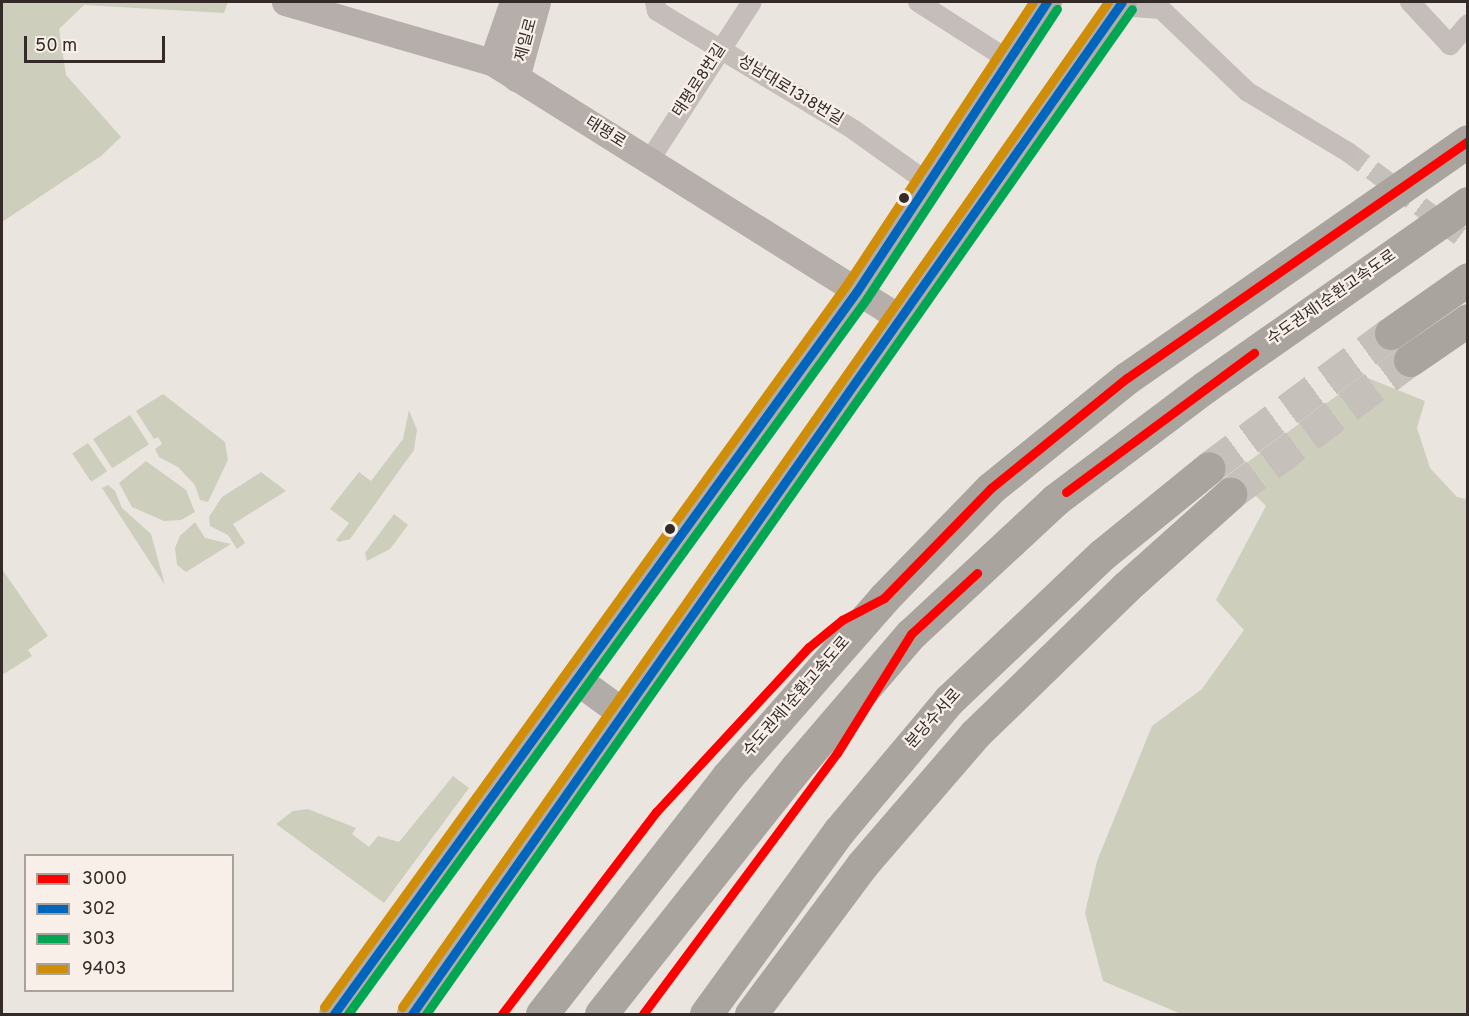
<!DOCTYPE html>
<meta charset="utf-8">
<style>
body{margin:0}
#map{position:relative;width:1469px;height:1016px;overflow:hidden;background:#ebe5e0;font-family:Overpass,"Noto Sans KR",sans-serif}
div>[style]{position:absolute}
.green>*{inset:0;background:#cdcebc;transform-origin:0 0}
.street-tunnel>*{height:20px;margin-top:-10px;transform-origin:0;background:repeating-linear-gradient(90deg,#c6c0bb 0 20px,transparent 0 30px)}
.highway-tunnel>*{height:33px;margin-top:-16.5px;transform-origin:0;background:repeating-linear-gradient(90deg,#c6c0bb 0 33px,transparent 0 49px)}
.street>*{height:20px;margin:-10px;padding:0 10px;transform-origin:10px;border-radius:10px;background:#c4bdb9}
.secondary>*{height:27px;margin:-13.5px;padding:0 13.5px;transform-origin:13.5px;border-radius:13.5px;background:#b5aeaa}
.primary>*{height:30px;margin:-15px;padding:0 15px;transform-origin:15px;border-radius:15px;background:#b2aca9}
.highway>*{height:33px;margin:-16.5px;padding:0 16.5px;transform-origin:16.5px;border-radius:16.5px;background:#aaa49f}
.bus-1>*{height:9px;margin:-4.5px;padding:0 4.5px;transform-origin:4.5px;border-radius:4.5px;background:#f00}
.bus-2>*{height:9px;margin:-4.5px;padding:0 4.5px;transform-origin:4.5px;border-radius:4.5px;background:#0065bd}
.bus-3>*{height:9px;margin:-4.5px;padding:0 4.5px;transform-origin:4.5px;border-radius:4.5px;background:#00a651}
.bus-4>*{height:9px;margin:-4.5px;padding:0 4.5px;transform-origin:4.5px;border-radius:4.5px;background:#d08d08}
.dots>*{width:16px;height:16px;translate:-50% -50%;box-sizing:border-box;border:3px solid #f7efe8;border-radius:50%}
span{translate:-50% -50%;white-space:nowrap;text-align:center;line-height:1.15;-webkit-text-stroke:4.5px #f7efe8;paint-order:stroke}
.street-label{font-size:16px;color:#342b28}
.frame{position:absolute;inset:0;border:3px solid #342b28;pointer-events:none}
.legend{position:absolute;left:24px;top:854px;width:210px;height:138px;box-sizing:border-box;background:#f7efe8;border:2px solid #a9a19b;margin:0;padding:8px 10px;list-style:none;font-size:18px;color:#342b28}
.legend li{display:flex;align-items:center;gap:12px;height:30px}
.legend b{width:30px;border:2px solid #a9a19b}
.scale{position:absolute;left:24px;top:36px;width:141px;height:27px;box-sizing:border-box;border:3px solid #342b28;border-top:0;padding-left:8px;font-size:18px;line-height:21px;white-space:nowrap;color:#342b28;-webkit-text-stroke:4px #f7efe8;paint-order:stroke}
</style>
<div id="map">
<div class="green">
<i style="clip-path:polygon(2px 2px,228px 2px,224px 13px,84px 5px,59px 29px,66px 75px,121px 137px,101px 156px,2px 222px)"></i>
<i style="clip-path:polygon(1363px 376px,1425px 401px,1417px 428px,1430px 468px,1457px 497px,1467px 499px,1467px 1014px,1181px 1014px,1103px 981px,1085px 913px,1097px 861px,1152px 726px,1202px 689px,1244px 630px,1216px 600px,1266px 506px,1233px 473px)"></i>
<i style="clip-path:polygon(163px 394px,225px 442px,228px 460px,208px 502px,200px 500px,195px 485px,178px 467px,159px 457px,155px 449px,162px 444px,158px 437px,154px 439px,136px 411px)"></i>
<i style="clip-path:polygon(409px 410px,417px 430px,414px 450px,350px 539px,339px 542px,336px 540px,349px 523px,330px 509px,359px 472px,371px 481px,403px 439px)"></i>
<i style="left:130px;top:415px;width:35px;height:44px;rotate:57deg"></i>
<i style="left:88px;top:443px;width:34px;height:19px;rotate:56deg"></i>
<i style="clip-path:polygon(146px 461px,186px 490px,195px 512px,181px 520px,164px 521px,132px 507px,119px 483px)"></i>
<i style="clip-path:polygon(261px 472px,286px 491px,233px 524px,245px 543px,237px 549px,228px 535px,210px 526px,209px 517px,222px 497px)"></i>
<i style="clip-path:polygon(108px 485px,115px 491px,122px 508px,151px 534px,165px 585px,102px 488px)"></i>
<i style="clip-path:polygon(394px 514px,408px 525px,390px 549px,367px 561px,365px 553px)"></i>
<i style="clip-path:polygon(195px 522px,205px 538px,231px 544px,186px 572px,177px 565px,175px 548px,180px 536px)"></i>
<i style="clip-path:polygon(2px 569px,48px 636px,28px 650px,32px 656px,2px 675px)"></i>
<i style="clip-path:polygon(453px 776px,469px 788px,384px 903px,276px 824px,293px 811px,308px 809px,356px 828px,352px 834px,369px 847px,378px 836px,399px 842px)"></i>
</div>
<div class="street-tunnel">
<i style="left:1348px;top:152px;width:150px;rotate:36.9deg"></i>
</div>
<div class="highway-tunnel">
<i style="left:1209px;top:468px;width:227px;rotate:-36.6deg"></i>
<i style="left:1230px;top:494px;width:224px;rotate:-36.7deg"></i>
</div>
<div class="street">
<i style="left:655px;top:2px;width:9px;rotate:77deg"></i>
<i style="left:657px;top:11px;width:230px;rotate:31.1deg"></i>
<i style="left:854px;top:130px;width:90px;rotate:35.5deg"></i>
<i style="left:918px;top:2px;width:106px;rotate:32.6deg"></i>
<i style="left:1410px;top:2px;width:59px;rotate:47.1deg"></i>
<i style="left:1450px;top:45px;width:28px;rotate:-49deg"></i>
<i style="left:1119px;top:6px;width:42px;rotate:4.1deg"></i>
<i style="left:1161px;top:9px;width:120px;rotate:43.7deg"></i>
<i style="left:1248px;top:92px;width:117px;rotate:31deg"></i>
<i style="left:649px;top:161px;width:189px;rotate:-57.1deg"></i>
</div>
<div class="secondary">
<i style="left:285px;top:2px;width:216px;rotate:16.2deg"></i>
<i style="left:492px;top:62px;width:484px;rotate:32.1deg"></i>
<i style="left:492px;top:62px;width:64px;rotate:-70.7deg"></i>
<i style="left:516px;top:78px;width:79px;rotate:-74.6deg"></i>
</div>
<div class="primary">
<i style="left:577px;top:680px;width:58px;rotate:35.9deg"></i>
<i style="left:334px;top:1014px;width:892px;rotate:-54.12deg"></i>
<i style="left:857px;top:291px;width:346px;rotate:-56.7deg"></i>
<i style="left:412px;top:1014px;width:1236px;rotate:-54.95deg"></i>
</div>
<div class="highway">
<i style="left:1391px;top:333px;width:94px;rotate:-35deg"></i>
<i style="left:1410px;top:360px;width:70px;rotate:-34.6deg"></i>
<i style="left:542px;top:1014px;width:301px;rotate:-52deg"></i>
<i style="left:727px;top:777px;width:238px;rotate:-48.7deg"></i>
<i style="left:884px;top:598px;width:153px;rotate:-45.8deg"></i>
<i style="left:991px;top:488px;width:175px;rotate:-39deg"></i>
<i style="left:1127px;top:378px;width:415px;rotate:-34.8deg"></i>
<i style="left:601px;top:1014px;width:314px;rotate:-51.6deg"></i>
<i style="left:796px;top:768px;width:177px;rotate:-49.4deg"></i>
<i style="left:911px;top:634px;width:197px;rotate:-42.9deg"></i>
<i style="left:1055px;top:500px;width:188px;rotate:-37deg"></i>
<i style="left:1205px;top:387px;width:321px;rotate:-35deg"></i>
<i style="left:706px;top:1014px;width:226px;rotate:-54deg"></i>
<i style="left:839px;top:831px;width:171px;rotate:-50deg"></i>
<i style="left:949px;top:700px;width:212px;rotate:-43.5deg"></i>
<i style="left:1103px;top:554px;width:136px;rotate:-39.1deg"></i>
<i style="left:751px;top:1014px;width:186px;rotate:-53.3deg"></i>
<i style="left:862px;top:865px;width:173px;rotate:-49.2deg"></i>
<i style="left:975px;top:734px;width:211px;rotate:-44.2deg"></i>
<i style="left:1126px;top:587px;width:140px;rotate:-41.8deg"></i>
</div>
<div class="bus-1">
<i style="left:1066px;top:492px;width:234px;rotate:-36.5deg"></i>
<i style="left:502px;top:1014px;width:254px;rotate:-52.7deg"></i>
<i style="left:656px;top:812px;width:225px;rotate:-47.2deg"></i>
<i style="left:809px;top:647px;width:43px;rotate:-39.3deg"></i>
<i style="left:842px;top:620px;width:47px;rotate:-27.6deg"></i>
<i style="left:884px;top:598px;width:153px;rotate:-45.8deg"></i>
<i style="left:991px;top:488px;width:175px;rotate:-39deg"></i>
<i style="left:1127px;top:378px;width:415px;rotate:-34.8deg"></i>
<i style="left:643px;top:1014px;width:325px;rotate:-53.4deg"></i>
<i style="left:837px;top:753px;width:140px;rotate:-58.1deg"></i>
<i style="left:911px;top:634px;width:90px;rotate:-42.7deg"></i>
</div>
<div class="bus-2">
<i style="left:334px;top:1014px;width:892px;rotate:-54.12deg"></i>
<i style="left:857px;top:291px;width:346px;rotate:-56.7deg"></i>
<i style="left:412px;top:1014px;width:1236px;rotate:-54.95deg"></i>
</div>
<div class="bus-3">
<i style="left:348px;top:1014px;width:884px;rotate:-54.06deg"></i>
<i style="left:867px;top:298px;width:346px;rotate:-56.7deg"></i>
<i style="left:426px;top:1014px;width:1228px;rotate:-54.91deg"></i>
</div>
<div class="bus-4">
<i style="left:324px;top:1007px;width:892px;rotate:-54.12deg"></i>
<i style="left:847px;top:284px;width:338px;rotate:-56.6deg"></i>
<i style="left:402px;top:1007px;width:1228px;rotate:-54.91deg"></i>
</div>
<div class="dots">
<i style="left:904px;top:198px;background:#342b28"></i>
<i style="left:670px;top:529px;background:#342b28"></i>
</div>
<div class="street-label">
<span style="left:527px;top:40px;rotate:-75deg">제일로</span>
<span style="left:700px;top:81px;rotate:-57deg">태평로8번길</span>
<span style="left:790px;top:91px;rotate:31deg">성남대로1318번길</span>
<span style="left:605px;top:133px;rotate:32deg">태평로</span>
<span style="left:1332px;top:298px;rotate:-35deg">수도권제1순환고속도로</span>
<span style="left:797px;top:697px;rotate:-49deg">수도권제1순환고속도로</span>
<span style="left:934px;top:719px;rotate:-48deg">분당수서로</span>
</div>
<div class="frame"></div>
<ul class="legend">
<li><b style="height:8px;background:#f00"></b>3000</li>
<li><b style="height:8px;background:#0065bd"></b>302</li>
<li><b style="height:8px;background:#00a651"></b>303</li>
<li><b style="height:8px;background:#d08d08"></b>9403</li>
</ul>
<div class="scale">50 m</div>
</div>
